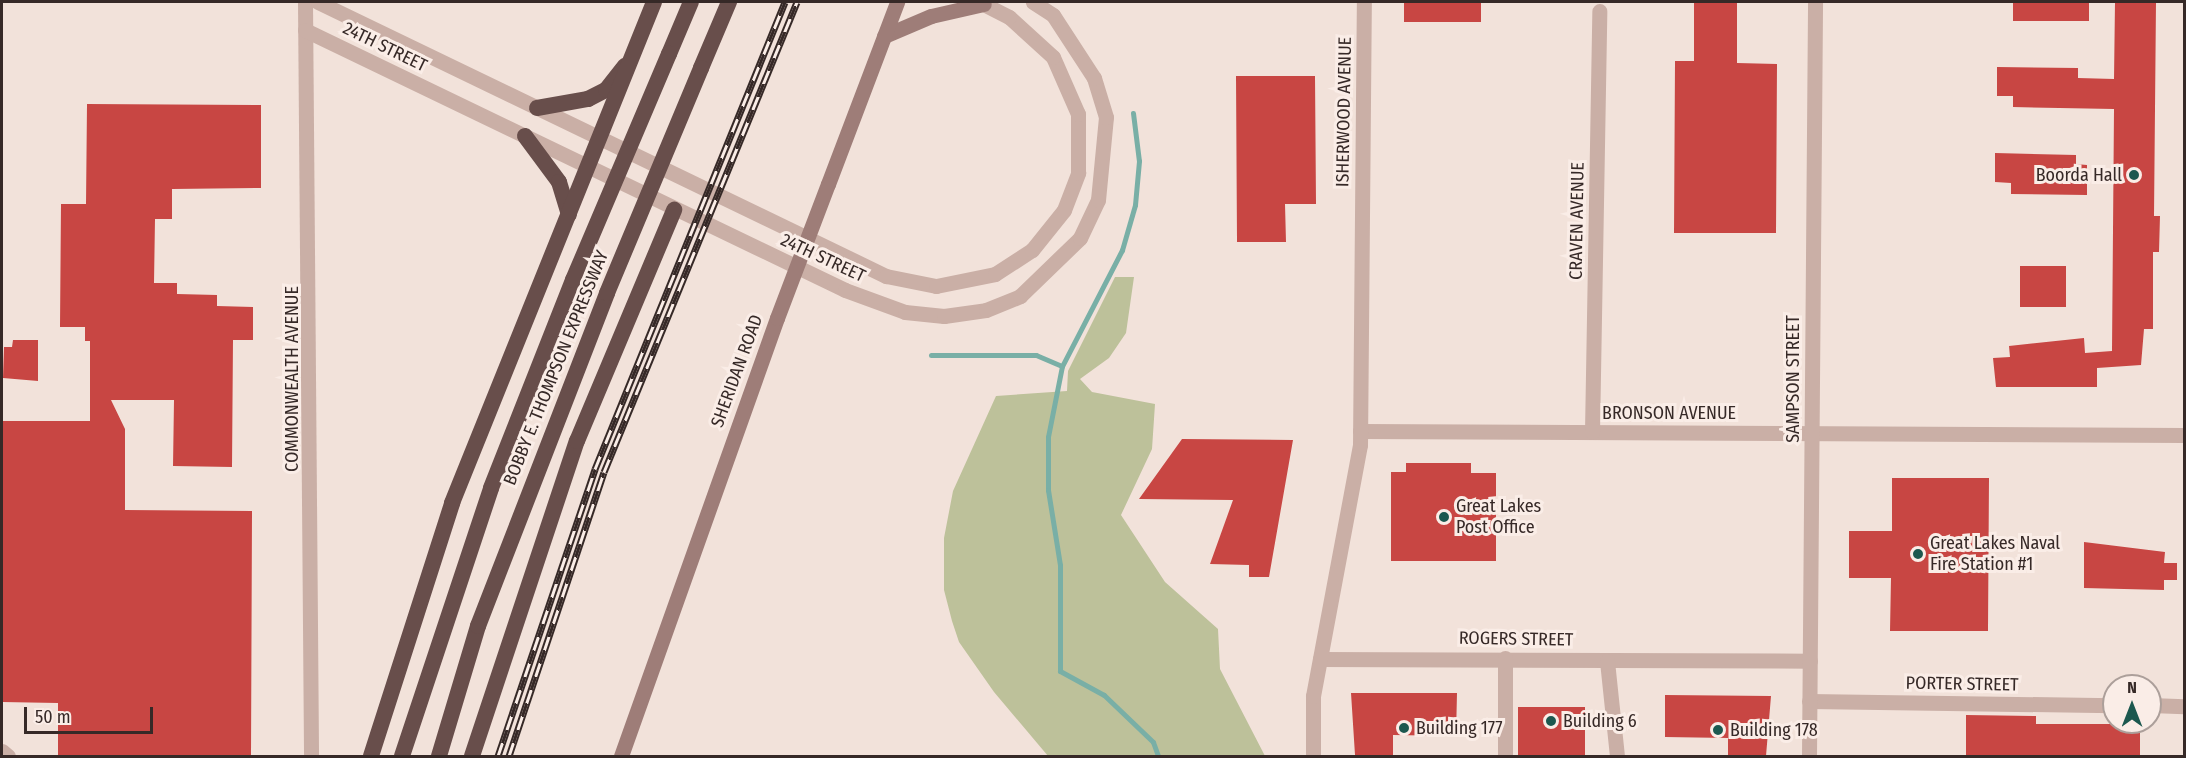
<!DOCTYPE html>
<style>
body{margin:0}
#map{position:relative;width:2186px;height:758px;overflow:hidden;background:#f2e2da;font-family:"Fira Sans Condensed",sans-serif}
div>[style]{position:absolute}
.green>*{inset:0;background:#bdc19a}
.stream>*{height:5px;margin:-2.5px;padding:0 2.5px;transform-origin:2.5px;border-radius:2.5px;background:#79afa6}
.building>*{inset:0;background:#c84643;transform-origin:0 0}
.minor>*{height:15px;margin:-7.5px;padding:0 7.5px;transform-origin:7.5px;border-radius:7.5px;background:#caafa6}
.tertiary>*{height:15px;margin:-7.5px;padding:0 7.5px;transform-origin:7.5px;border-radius:7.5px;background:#caafa6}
.secondary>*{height:15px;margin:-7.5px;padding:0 7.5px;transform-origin:7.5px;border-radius:7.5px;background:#9e7d78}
.trunk>*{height:16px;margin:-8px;padding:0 8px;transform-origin:8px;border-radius:8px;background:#684e4b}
.rail>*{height:7px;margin-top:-3.5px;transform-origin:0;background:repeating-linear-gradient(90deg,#faede7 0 14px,#362927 0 28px);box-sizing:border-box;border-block:2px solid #362927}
.secondary-bridge>*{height:15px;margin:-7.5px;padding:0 7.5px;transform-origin:7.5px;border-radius:7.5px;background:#9e7d78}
.trunk-bridge>*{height:16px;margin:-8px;padding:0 8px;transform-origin:8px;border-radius:8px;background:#684e4b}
.dots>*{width:16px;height:16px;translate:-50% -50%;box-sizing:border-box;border:3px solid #faede7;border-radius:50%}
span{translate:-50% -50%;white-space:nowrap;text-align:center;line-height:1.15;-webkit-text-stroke:6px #faede7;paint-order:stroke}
.street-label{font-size:18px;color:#362927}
.poi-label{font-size:18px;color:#362927}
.right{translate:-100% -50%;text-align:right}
.left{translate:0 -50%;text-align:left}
.frame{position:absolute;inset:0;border:3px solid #362927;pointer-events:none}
.north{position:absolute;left:2102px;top:674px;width:60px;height:60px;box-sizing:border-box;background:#faede7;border:2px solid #ac9f9a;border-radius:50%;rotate:0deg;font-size:16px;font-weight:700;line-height:24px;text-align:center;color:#362927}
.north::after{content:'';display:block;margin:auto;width:21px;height:27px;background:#1c584f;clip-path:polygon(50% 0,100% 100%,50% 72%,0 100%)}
.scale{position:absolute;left:24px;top:707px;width:129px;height:27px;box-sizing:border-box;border:3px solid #362927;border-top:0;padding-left:8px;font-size:18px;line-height:21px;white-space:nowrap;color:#362927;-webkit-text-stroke:4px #faede7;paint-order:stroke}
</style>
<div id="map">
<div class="green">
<i style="clip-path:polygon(1115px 277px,1134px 277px,1126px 333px,1109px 358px,1080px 379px,1092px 392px,1155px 404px,1152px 449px,1121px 515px,1165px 582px,1218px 629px,1220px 669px,1265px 756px,1048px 756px,994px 692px,959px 642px,952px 621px,944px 590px,944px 538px,953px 491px,996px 396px,1067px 391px,1068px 371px)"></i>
</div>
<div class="stream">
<i style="left:1133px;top:113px;width:48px;rotate:82.9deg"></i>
<i style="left:1139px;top:161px;width:44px;rotate:95.2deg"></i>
<i style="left:1135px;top:205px;width:47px;rotate:106.1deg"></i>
<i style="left:1122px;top:250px;width:131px;rotate:117.3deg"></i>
<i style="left:1062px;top:366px;width:72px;rotate:101.2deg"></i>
<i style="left:1048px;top:437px;width:53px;rotate:90deg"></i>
<i style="left:1048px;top:490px;width:76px;rotate:80.9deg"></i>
<i style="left:1060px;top:565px;width:106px;rotate:90deg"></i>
<i style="left:1060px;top:671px;width:50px;rotate:28.6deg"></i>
<i style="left:1104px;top:695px;width:68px;rotate:43.8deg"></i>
<i style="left:1153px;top:742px;width:15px;rotate:70deg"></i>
<i style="left:931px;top:355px;width:105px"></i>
<i style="left:1036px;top:355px;width:28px;rotate:23deg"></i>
</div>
<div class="building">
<i style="left:1404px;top:2px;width:77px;height:20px"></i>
<i style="clip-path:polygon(1694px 2px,1737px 2px,1737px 63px,1777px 64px,1776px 233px,1674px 233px,1675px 61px,1694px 61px)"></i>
<i style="left:2013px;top:2px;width:76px;height:19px"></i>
<i style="clip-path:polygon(2115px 2px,2156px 2px,2154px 216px,2160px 216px,2159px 252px,2153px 252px,2153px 329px,2144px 329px,2141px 365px,2097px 368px,2097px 387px,1996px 387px,1993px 358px,2010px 357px,2009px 346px,2084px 338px,2085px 353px,2112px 351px,2114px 109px,2013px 107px,2013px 96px,1997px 96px,1997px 67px,2078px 68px,2078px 78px,2114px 79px)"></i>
<i style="clip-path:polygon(1236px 76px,1315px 76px,1316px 204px,1285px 204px,1286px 242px,1237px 242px)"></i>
<i style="clip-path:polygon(87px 104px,261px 105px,261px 188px,172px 189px,172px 219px,155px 219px,154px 283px,177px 283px,177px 294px,217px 295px,217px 306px,253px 307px,253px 340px,233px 340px,232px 467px,173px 466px,174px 400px,111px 400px,125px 429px,125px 510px,252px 511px,251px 756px,58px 756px,58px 703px,2px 702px,2px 421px,90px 421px,90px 341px,85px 341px,85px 327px,60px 327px,61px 204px,86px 204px)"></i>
<i style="clip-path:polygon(1995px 153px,2076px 155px,2076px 164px,2087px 165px,2087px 195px,2011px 194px,2011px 183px,1995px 182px)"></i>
<i style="left:2020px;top:266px;width:46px;height:41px"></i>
<i style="clip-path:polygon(13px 340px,38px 340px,38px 381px,3px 378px,4px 347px,12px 347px)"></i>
<i style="clip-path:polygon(1182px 439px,1293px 440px,1269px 577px,1249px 577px,1249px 565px,1210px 564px,1233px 500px,1139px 499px)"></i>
<i style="clip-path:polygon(1406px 463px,1471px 463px,1471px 473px,1496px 473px,1496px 561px,1391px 561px,1391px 472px,1406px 472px)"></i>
<i style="clip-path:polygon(1892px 478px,1989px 478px,1988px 631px,1890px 631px,1891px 578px,1849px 578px,1849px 531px,1892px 531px)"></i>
<i style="clip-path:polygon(2084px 542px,2165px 552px,2164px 563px,2177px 563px,2177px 580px,2164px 580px,2164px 590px,2084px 588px)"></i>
<i style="clip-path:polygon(1351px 693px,1457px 693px,1456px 736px,1393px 735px,1393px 756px,1355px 755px)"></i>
<i style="clip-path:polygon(1665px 695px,1771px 696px,1766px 756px,1728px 756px,1728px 738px,1665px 737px)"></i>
<i style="left:1518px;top:707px;width:67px;height:48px"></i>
<i style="clip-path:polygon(1966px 715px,2036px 716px,2036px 724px,2140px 724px,2140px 756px,1966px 756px)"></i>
</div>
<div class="minor">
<i style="left:1360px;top:431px;width:824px;rotate:0.28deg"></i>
<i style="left:1592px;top:432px;width:421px;rotate:-89deg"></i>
<i style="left:1320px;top:659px;width:490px;rotate:0.2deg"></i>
<i style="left:1607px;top:661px;width:96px;rotate:84deg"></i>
<i style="left:1809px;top:701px;width:305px;rotate:0.8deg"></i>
<i style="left:2150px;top:705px;width:34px;rotate:2deg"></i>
<i style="left:1313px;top:756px;width:60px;rotate:-90deg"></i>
<i style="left:1313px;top:696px;width:255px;rotate:-79.4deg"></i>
<i style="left:1360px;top:445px;width:443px;rotate:-89.5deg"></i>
<i style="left:1505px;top:756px;width:98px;rotate:-90deg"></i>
<i style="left:1809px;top:756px;width:754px;rotate:-89.54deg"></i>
</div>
<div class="tertiary">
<i style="left:305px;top:2px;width:754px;rotate:89.54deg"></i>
<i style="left:318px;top:2px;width:631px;rotate:25.75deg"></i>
<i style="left:886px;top:276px;width:51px;rotate:11.3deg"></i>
<i style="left:936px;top:286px;width:60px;rotate:-11.5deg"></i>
<i style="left:995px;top:274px;width:44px;rotate:-33deg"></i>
<i style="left:1032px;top:250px;width:51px;rotate:-51.3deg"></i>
<i style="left:1064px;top:210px;width:40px;rotate:-69deg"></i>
<i style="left:1078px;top:173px;width:59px;rotate:-90deg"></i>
<i style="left:1078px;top:114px;width:62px;rotate:-113.7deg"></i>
<i style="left:1053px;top:57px;width:59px;rotate:-137.7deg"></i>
<i style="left:1009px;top:17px;width:34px;rotate:-153deg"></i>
<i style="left:305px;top:30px;width:599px;rotate:25.71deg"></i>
<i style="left:845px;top:290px;width:64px;rotate:20.1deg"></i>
<i style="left:905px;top:312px;width:39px;rotate:6deg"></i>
<i style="left:944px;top:316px;width:42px;rotate:-8.1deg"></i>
<i style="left:986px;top:310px;width:37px;rotate:-22deg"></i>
<i style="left:1020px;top:296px;width:83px;rotate:-44deg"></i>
<i style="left:1080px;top:238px;width:42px;rotate:-64.7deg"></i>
<i style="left:1098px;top:200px;width:83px;rotate:-84.5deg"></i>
<i style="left:1106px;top:117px;width:41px;rotate:-107.1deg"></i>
<i style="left:1094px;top:78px;width:75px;rotate:-123.1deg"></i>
<i style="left:1053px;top:15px;width:24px;rotate:-147deg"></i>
<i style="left:2px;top:751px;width:8px;rotate:40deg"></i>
</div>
<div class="secondary">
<i style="left:884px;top:36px;width:51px;rotate:-23.1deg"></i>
<i style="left:931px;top:16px;width:54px;rotate:-12.8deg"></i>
<i style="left:828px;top:184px;width:195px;rotate:-69.2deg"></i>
<i style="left:621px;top:756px;width:465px;rotate:-70.4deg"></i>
</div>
<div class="trunk">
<i style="left:669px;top:54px;width:56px;rotate:-67.1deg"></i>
<i style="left:701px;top:68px;width:72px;rotate:-67deg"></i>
<i style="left:537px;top:108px;width:52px;rotate:-10deg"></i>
<i style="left:588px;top:99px;width:20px;rotate:-27deg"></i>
<i style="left:606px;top:90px;width:31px;rotate:-52deg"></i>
<i style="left:525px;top:136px;width:57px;rotate:53.5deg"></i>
<i style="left:559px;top:182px;width:34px;rotate:73deg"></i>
<i style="left:371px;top:756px;width:266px;rotate:-72.2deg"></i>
<i style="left:452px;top:503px;width:540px;rotate:-68.04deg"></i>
<i style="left:402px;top:756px;width:282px;rotate:-71.6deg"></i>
<i style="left:491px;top:488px;width:224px;rotate:-68.5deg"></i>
<i style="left:439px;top:756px;width:136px;rotate:-73.3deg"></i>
<i style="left:478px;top:626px;width:357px;rotate:-68.8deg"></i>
<i style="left:472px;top:756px;width:332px;rotate:-71.6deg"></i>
<i style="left:577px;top:441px;width:251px;rotate:-67.2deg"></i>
</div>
<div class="rail">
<i style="left:498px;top:756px;width:303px;rotate:-71.3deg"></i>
<i style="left:595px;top:469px;width:504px;rotate:-67.86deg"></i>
<i style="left:509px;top:756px;width:299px;rotate:-71.5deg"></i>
<i style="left:604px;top:472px;width:508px;rotate:-67.68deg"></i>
</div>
<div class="secondary-bridge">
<i style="left:777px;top:318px;width:143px;rotate:-69.2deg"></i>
</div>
<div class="trunk-bridge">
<i style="left:573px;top:280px;width:246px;rotate:-67deg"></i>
<i style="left:607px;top:293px;width:244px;rotate:-67.3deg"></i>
</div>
<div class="dots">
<i style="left:2134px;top:175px;background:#1c584f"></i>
<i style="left:1444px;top:517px;background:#1c584f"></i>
<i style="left:1918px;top:554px;background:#1c584f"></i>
<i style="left:1551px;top:721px;background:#1c584f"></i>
<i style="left:1404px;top:728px;background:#1c584f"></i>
<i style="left:1718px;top:730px;background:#1c584f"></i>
</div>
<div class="street-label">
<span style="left:385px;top:47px;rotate:26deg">24TH STREET</span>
<span style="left:1344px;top:112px;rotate:-89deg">ISHERWOOD AVENUE</span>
<span style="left:1577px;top:221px;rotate:-89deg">CRAVEN AVENUE</span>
<span style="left:823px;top:258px;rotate:25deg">24TH STREET</span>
<span style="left:556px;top:368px;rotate:-68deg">BOBBY E. THOMPSON EXPRESSWAY</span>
<span style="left:737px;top:371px;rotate:-70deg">SHERIDAN ROAD</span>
<span style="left:292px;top:379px;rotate:-90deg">COMMONWEALTH AVENUE</span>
<span style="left:1793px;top:379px;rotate:-90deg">SAMPSON STREET</span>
<span style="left:1669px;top:413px">BRONSON AVENUE</span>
<span style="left:1516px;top:639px;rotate:1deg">ROGERS STREET</span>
<span style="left:1962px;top:684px;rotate:1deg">PORTER STREET</span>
</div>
<div class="poi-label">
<span class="right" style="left:2122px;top:175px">Boorda Hall</span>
<span class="left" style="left:1456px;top:517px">Great Lakes<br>Post Office</span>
<span class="left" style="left:1930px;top:554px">Great Lakes Naval<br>Fire Station #1</span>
<span class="left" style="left:1563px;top:721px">Building 6</span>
<span class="left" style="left:1416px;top:728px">Building 177</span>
<span class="left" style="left:1730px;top:730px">Building 178</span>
</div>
<div class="frame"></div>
<div class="north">N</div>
<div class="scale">50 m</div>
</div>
